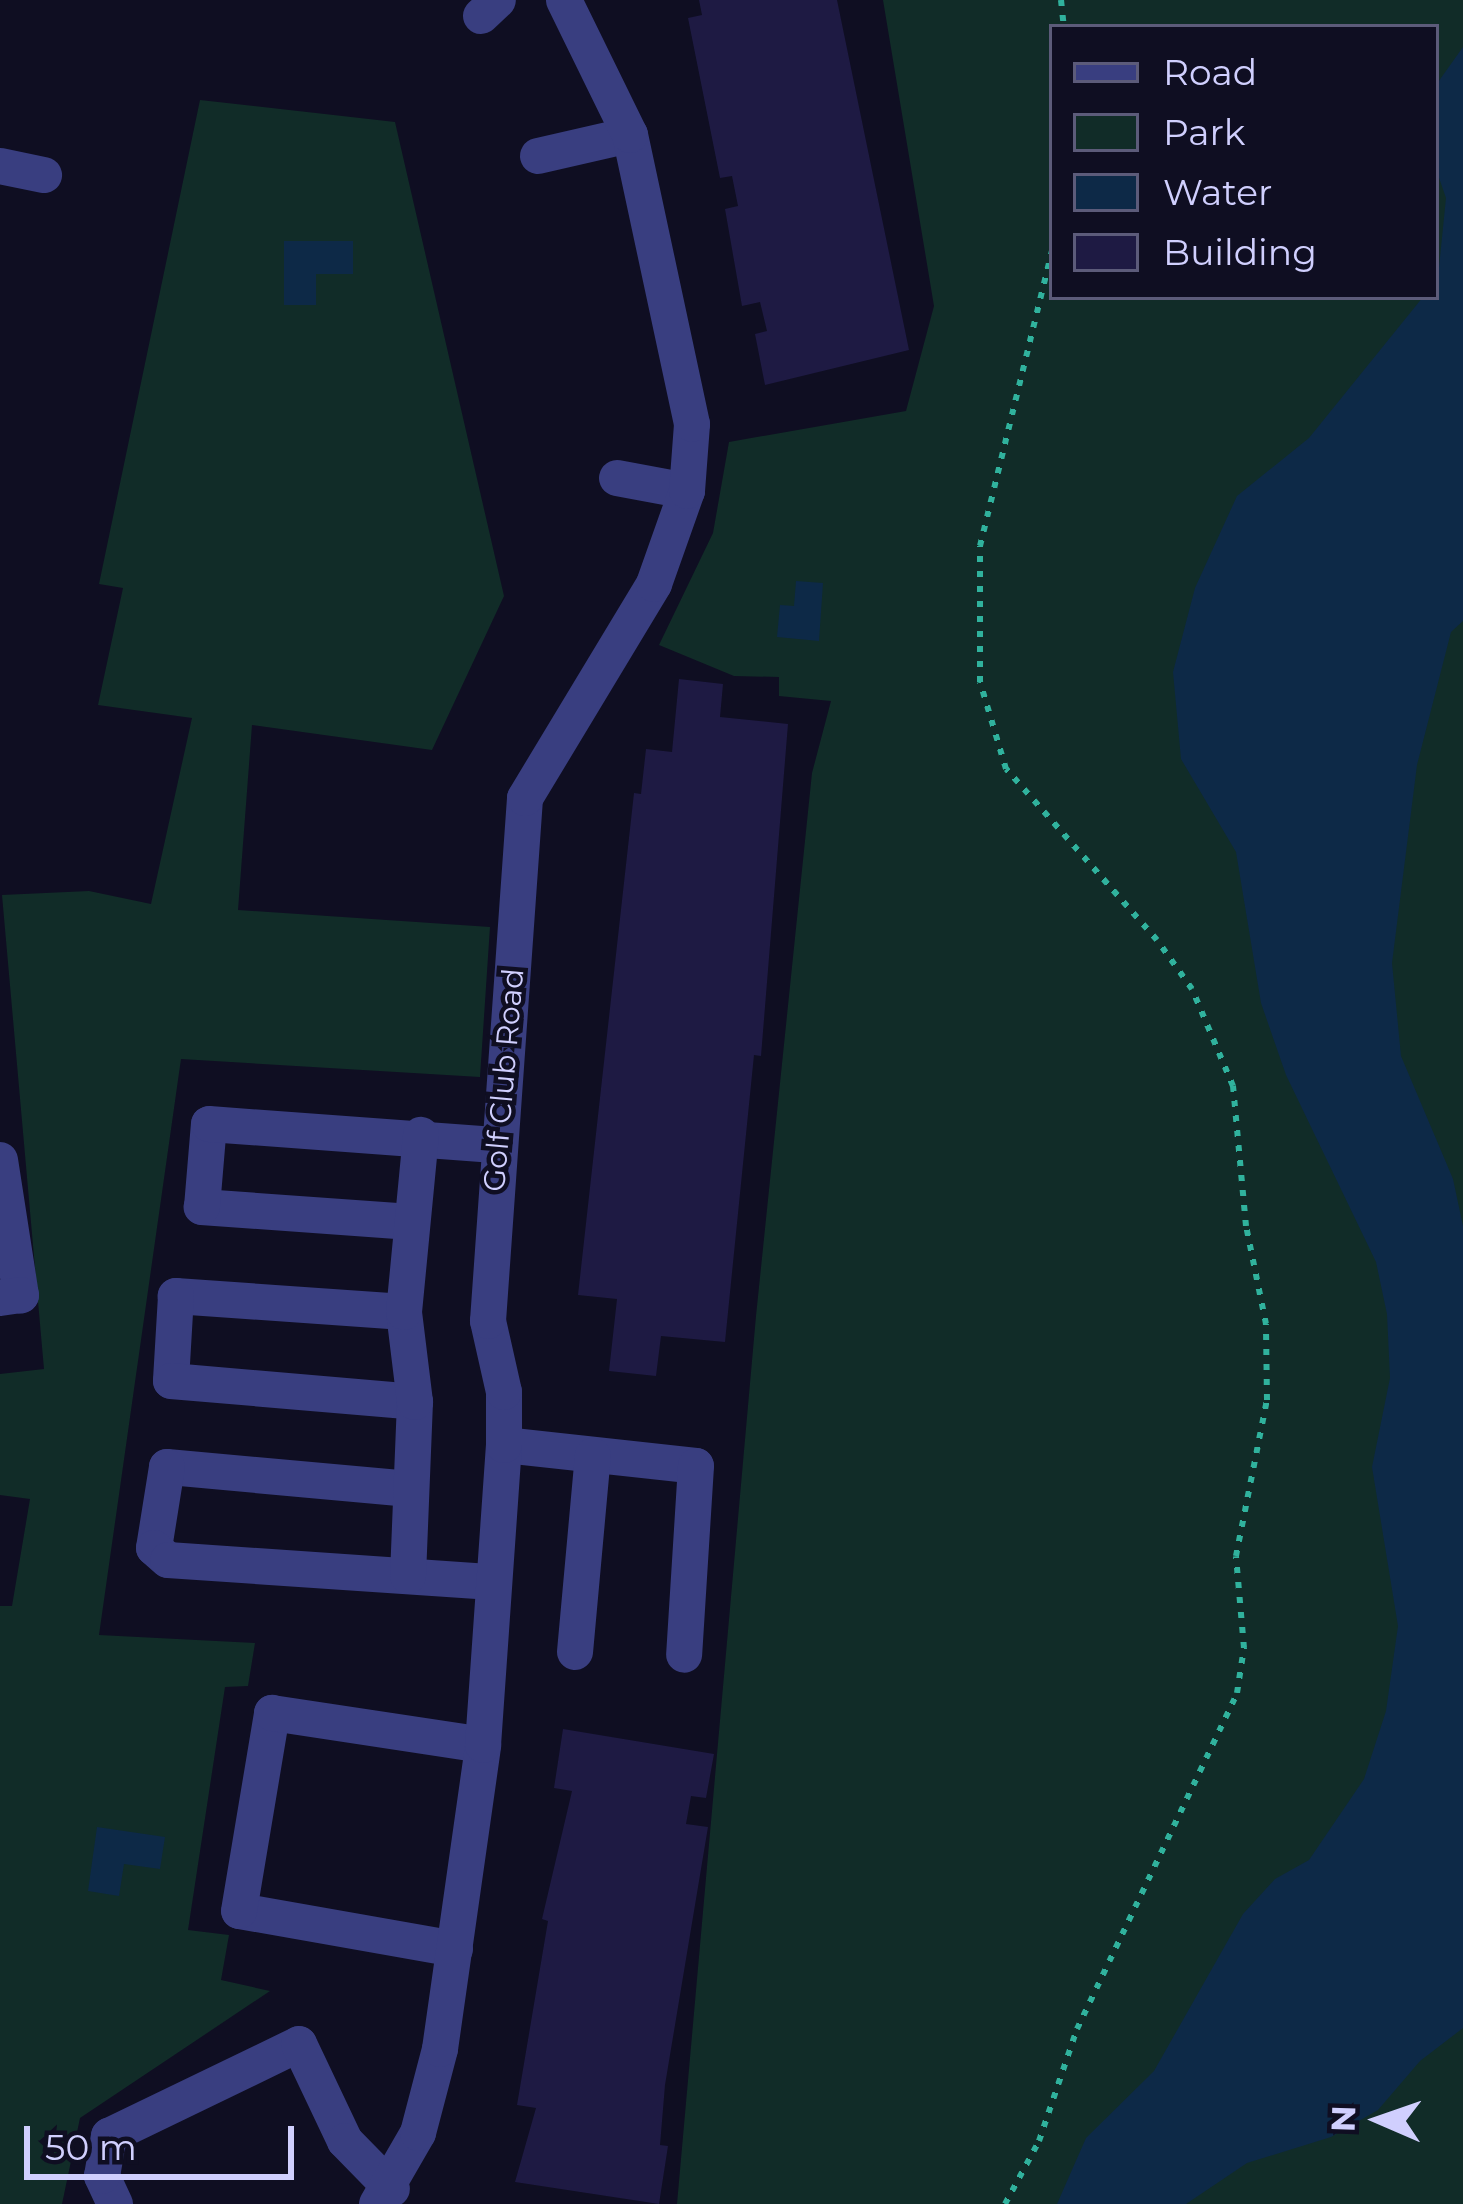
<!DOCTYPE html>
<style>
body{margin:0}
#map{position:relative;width:1463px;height:2204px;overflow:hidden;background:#0f0e22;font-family:Montserrat,sans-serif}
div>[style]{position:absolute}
.green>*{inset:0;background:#112c28}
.water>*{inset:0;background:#0d2947}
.building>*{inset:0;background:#1e1a43}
.path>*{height:6px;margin-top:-3px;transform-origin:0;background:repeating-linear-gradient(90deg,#30b29d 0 6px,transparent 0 15px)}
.minor>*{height:36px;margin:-18px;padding:0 18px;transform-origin:18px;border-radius:18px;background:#393e80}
span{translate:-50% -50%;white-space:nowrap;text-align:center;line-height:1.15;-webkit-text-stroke:9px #0f0e22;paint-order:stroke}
.street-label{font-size:30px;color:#d0cffe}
.legend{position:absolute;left:1049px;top:24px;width:390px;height:276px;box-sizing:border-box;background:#0f0e22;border:3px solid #5c5b7a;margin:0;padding:15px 21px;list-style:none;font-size:36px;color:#d0cffe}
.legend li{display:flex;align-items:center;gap:24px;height:60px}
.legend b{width:60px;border:3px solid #5c5b7a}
.north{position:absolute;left:1319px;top:2060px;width:120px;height:120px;-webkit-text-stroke:9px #0f0e22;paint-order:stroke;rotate:272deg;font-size:33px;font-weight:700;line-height:48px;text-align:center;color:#d0cffe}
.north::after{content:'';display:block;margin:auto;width:42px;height:54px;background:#d0cffe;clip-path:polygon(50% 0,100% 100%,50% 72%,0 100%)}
.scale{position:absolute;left:24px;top:2126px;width:270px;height:54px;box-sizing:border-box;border:6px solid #d0cffe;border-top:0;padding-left:15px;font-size:36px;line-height:42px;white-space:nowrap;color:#d0cffe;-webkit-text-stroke:9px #0f0e22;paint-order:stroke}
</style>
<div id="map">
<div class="green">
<i style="clip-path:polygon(evenodd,883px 0,1463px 0,1463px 2204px,677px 2204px,756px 1316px,812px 773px,831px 701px,779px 696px,779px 677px,734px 676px,659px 645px,713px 533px,729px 442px,906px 411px,934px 306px,883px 0,1052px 27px,1436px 27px,1436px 297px,1052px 297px,1052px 27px)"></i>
<i style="clip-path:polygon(200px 100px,395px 122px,504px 596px,432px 750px,252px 725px,238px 910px,490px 927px,480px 1077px,181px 1059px,99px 1635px,255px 1643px,248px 1686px,225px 1687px,188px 1930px,229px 1935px,221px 1980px,270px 1991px,80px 2118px,62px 2204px,0 2204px,0 1606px,12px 1606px,30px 1499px,0 1495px,0 1374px,44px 1369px,2px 895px,89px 891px,151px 904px,192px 718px,98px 705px,123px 588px,99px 584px)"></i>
</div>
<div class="water">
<i style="clip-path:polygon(1463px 47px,1463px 621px,1451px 632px,1417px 765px,1392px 963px,1401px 1056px,1453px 1179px,1463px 1226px,1463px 2028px,1420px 2061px,1378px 2110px,1331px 2137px,1247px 2163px,1186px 2204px,1057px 2204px,1086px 2138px,1154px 2071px,1243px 1914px,1275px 1879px,1309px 1860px,1364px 1779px,1386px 1711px,1398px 1626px,1372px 1467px,1390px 1378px,1387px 1314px,1376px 1262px,1286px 1075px,1261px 1003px,1236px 852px,1181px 759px,1173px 672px,1195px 588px,1237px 496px,1309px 438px,1423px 297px,1436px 297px,1446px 198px,1436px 169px,1436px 85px)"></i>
<i style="clip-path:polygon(284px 241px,353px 241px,353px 274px,316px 274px,316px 305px,284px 305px)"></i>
<i style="clip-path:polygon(796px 581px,823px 583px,819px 641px,777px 637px,780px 605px,794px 606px)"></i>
<i style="clip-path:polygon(97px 1827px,165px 1837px,160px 1869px,124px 1864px,119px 1896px,88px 1891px)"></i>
</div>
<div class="building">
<i style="clip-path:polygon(699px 0,837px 0,909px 350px,765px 385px,755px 334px,767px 331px,760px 302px,742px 306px,725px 209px,738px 206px,732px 176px,720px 178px,688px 18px,702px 15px)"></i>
<i style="clip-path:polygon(679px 679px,723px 684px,720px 717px,788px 724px,761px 1056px,754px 1055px,725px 1342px,661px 1336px,656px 1376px,609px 1371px,617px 1299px,578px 1295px,634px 793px,641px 794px,646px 749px,672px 752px)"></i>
<i style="clip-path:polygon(563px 1729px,714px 1754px,706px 1798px,691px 1796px,686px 1824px,708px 1827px,665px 2085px,660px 2145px,668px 2146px,659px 2204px,515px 2182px,536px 2108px,517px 2105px,548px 1921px,542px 1919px,572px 1791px,554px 1788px)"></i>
</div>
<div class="path">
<i style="left:1061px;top:0;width:27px;rotate:84deg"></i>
<i style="left:1005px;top:2204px;width:72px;rotate:-61.6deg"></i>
<i style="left:1039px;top:2141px;width:118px;rotate:-71.3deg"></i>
<i style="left:1077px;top:2029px;width:372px;rotate:-64.5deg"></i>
<i style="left:1237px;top:1693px;width:46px;rotate:-81.2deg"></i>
<i style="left:1244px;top:1648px;width:92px;rotate:-95deg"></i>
<i style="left:1236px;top:1556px;width:159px;rotate:-78.8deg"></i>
<i style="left:1267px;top:1400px;width:76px;rotate:-90.8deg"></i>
<i style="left:1266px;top:1324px;width:100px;rotate:-101.5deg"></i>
<i style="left:1246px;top:1226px;width:141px;rotate:-95.3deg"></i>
<i style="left:1233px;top:1086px;width:105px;rotate:-112.9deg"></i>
<i style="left:1192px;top:989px;width:60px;rotate:-125.5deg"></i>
<i style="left:1157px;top:940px;width:228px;rotate:-131.4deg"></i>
<i style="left:1006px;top:769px;width:91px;rotate:-106.6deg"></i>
<i style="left:980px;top:682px;width:136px;rotate:-90deg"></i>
<i style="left:980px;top:546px;width:304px;rotate:-76.3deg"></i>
</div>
<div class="minor">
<i style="left:481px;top:16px;width:23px;rotate:-43deg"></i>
<i style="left:538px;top:156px;width:94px;rotate:-12.9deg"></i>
<i style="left:0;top:166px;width:45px;rotate:11.6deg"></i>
<i style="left:617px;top:478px;width:71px;rotate:10.5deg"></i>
<i style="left:0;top:1160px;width:137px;rotate:81.2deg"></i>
<i style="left:21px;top:1295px;width:21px;rotate:172deg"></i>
<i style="left:411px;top:1222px;width:210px;rotate:-175.9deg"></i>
<i style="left:202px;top:1207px;width:83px;rotate:-85.2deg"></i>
<i style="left:209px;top:1124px;width:290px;rotate:4.2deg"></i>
<i style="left:404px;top:1312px;width:229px;rotate:-176deg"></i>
<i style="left:176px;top:1296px;width:85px;rotate:93.4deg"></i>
<i style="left:171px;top:1381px;width:245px;rotate:4.9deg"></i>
<i style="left:504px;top:1445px;width:193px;rotate:6.2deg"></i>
<i style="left:696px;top:1466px;width:189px;rotate:93.6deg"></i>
<i style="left:410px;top:1489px;width:244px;rotate:-174.8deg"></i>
<i style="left:167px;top:1467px;width:82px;rotate:99.1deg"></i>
<i style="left:154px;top:1548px;width:18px;rotate:41deg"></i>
<i style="left:168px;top:1560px;width:325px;rotate:3.9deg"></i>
<i style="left:408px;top:1576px;width:174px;rotate:-87.7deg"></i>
<i style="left:415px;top:1402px;width:91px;rotate:-97deg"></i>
<i style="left:404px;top:1312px;width:178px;rotate:-84.5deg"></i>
<i style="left:575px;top:1652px;width:197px;rotate:-84.8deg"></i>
<i style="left:455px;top:1949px;width:219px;rotate:-170deg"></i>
<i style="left:239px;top:1911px;width:201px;rotate:-80.5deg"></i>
<i style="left:272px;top:1713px;width:213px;rotate:8.6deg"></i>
<i style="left:115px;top:2204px;width:31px;rotate:-115deg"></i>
<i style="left:102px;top:2176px;width:41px;rotate:-80.1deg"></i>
<i style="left:109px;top:2136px;width:211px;rotate:-25.8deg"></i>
<i style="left:299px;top:2044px;width:107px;rotate:64.6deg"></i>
<i style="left:345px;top:2141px;width:67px;rotate:45.6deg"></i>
<i style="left:377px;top:2204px;width:82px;rotate:-60deg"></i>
<i style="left:418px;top:2133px;width:87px;rotate:-75.3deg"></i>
<i style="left:440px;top:2049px;width:307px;rotate:-81.9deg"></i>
<i style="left:483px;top:1745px;width:301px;rotate:-86deg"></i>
<i style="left:504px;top:1445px;width:53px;rotate:-90deg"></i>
<i style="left:504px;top:1392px;width:73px;rotate:-102.7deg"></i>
<i style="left:488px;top:1321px;width:524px;rotate:-85.95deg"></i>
<i style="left:525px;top:798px;width:250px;rotate:-58.9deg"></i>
<i style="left:654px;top:584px;width:99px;rotate:-70.5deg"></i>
<i style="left:687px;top:491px;width:67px;rotate:-85.7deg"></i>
<i style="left:692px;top:424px;width:296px;rotate:-102.1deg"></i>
<i style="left:630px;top:135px;width:150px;rotate:-116.1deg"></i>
</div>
<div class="street-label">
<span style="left:504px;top:1080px;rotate:-85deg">Golf Club Road</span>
</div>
<ul class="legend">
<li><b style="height:15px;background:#393e80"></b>Road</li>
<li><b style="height:33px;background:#112c28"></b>Park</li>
<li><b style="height:33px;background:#0d2947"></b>Water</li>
<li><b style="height:33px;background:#1e1a43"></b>Building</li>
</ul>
<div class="north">N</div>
<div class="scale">50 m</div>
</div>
